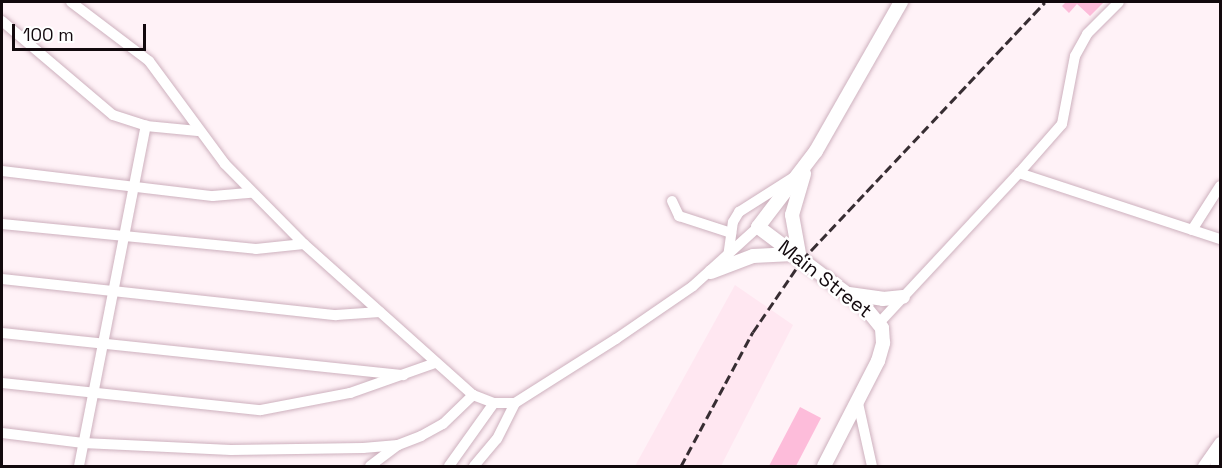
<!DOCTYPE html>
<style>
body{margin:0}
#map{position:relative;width:1222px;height:468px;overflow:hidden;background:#fff2f7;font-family:"Space Grotesk",sans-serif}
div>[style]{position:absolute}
.built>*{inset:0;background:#ffe7f1}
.building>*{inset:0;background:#fdbcda}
.roads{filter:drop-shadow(0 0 2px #ceb1be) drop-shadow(0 0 2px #ceb1be)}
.minor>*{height:10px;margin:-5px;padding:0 5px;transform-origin:5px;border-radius:5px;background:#fff}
.major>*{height:14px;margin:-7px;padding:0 7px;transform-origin:7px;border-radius:7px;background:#fff}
.rail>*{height:3px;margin-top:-1.5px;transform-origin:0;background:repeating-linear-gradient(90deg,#372d32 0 9px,transparent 0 13.5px)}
span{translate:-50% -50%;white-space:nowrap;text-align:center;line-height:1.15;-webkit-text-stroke:5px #fff;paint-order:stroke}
.street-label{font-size:20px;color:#12090d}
.frame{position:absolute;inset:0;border:3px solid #12090d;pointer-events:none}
.scale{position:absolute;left:12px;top:24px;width:134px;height:27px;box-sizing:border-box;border:3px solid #12090d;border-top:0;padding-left:8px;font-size:18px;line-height:21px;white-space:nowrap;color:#12090d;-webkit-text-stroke:4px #fff;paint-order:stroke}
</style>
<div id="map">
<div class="built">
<i style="clip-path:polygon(735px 285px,793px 325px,721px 466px,635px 466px)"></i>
</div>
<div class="building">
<i style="clip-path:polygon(1066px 2px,1104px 2px,1090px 16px,1077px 4px,1069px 13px,1062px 6px)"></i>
<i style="clip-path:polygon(800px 407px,821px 418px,796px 466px,769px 466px)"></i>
</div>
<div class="roads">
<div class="minor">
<i style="left:71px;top:2px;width:98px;rotate:37.1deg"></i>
<i style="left:149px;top:61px;width:128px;rotate:53.6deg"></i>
<i style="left:225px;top:164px;width:112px;rotate:45.4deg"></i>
<i style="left:304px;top:244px;width:227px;rotate:41.8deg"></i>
<i style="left:473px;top:395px;width:22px;rotate:21deg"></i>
<i style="left:494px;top:403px;width:21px"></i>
<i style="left:515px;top:403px;width:120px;rotate:-32.4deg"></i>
<i style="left:616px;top:339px;width:93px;rotate:-34.5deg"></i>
<i style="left:693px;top:286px;width:88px;rotate:-42.2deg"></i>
<i style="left:2px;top:21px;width:145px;rotate:40.3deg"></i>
<i style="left:113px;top:115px;width:35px;rotate:18deg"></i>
<i style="left:146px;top:126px;width:52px;rotate:5.5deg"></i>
<i style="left:2px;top:171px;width:212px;rotate:6.8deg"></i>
<i style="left:213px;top:196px;width:38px;rotate:-5deg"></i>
<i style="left:1019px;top:173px;width:65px;rotate:-48.7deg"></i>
<i style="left:1062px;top:124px;width:69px;rotate:-79.2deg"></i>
<i style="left:1075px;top:56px;width:25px;rotate:-61deg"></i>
<i style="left:1087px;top:34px;width:45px;rotate:-45deg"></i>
<i style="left:672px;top:201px;width:17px;rotate:65deg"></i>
<i style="left:679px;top:216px;width:55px;rotate:18.1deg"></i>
<i style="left:2px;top:224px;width:255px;rotate:5.6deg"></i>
<i style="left:256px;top:249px;width:48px;rotate:-5.9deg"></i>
<i style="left:1192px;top:230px;width:52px;rotate:-57.5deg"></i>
<i style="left:728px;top:257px;width:35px;rotate:-82deg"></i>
<i style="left:733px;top:222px;width:12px;rotate:-59deg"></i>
<i style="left:739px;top:212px;width:69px;rotate:-32.5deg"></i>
<i style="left:2px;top:279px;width:336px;rotate:6.2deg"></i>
<i style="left:336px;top:315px;width:44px;rotate:-3.9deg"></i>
<i style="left:880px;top:322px;width:204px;rotate:-47deg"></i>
<i style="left:1019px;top:173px;width:212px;rotate:18.2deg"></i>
<i style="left:2px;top:333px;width:404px;rotate:6deg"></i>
<i style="left:2px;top:383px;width:260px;rotate:6deg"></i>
<i style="left:261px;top:410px;width:91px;rotate:-10.8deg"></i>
<i style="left:350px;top:393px;width:90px;rotate:-19.4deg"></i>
<i style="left:858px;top:403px;width:65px;rotate:77.5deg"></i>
<i style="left:2px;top:433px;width:82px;rotate:7deg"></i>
<i style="left:83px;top:443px;width:148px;rotate:2.7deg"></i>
<i style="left:231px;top:450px;width:132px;rotate:-0.9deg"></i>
<i style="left:363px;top:448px;width:35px;rotate:-5deg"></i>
<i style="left:398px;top:445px;width:25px;rotate:-21deg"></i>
<i style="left:421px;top:436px;width:25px;rotate:-29deg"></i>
<i style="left:443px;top:424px;width:42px;rotate:-44deg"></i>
<i style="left:79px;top:466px;width:347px;rotate:-78.9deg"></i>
<i style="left:370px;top:466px;width:35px;rotate:-37deg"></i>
<i style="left:449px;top:466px;width:77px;rotate:-54.5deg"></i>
<i style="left:474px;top:466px;width:35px;rotate:-50deg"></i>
<i style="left:497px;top:439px;width:40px;rotate:-63.4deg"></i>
<i style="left:1203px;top:466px;width:29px;rotate:-55deg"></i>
<i style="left:1215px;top:466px;width:14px;rotate:-69deg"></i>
</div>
<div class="major">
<i style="left:800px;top:259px;width:45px;rotate:-100.3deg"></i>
<i style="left:792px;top:215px;width:43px;rotate:-73.7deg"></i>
<i style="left:711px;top:272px;width:45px;rotate:-20.9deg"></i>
<i style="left:753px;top:256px;width:40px;rotate:-2.9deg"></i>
<i style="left:849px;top:294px;width:34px;rotate:8deg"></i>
<i style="left:883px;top:299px;width:20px;rotate:-6deg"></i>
<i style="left:824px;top:466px;width:118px;rotate:-62.8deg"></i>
<i style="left:878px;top:361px;width:19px;rotate:-74deg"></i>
<i style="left:883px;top:343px;width:15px;rotate:-94deg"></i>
<i style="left:882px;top:328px;width:26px;rotate:-129deg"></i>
<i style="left:866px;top:308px;width:135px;rotate:-143.1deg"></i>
<i style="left:758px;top:227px;width:96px;rotate:-52.7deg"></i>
<i style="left:816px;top:151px;width:172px;rotate:-60.3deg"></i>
</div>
</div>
<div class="rail">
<i style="left:681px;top:466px;width:152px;rotate:-61.8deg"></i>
<i style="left:753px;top:332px;width:87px;rotate:-55.8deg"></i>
<i style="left:802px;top:260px;width:354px;rotate:-46.7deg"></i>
</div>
<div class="street-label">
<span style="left:825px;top:279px;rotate:38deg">Main Street</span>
</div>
<div class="frame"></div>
<div class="scale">100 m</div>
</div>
